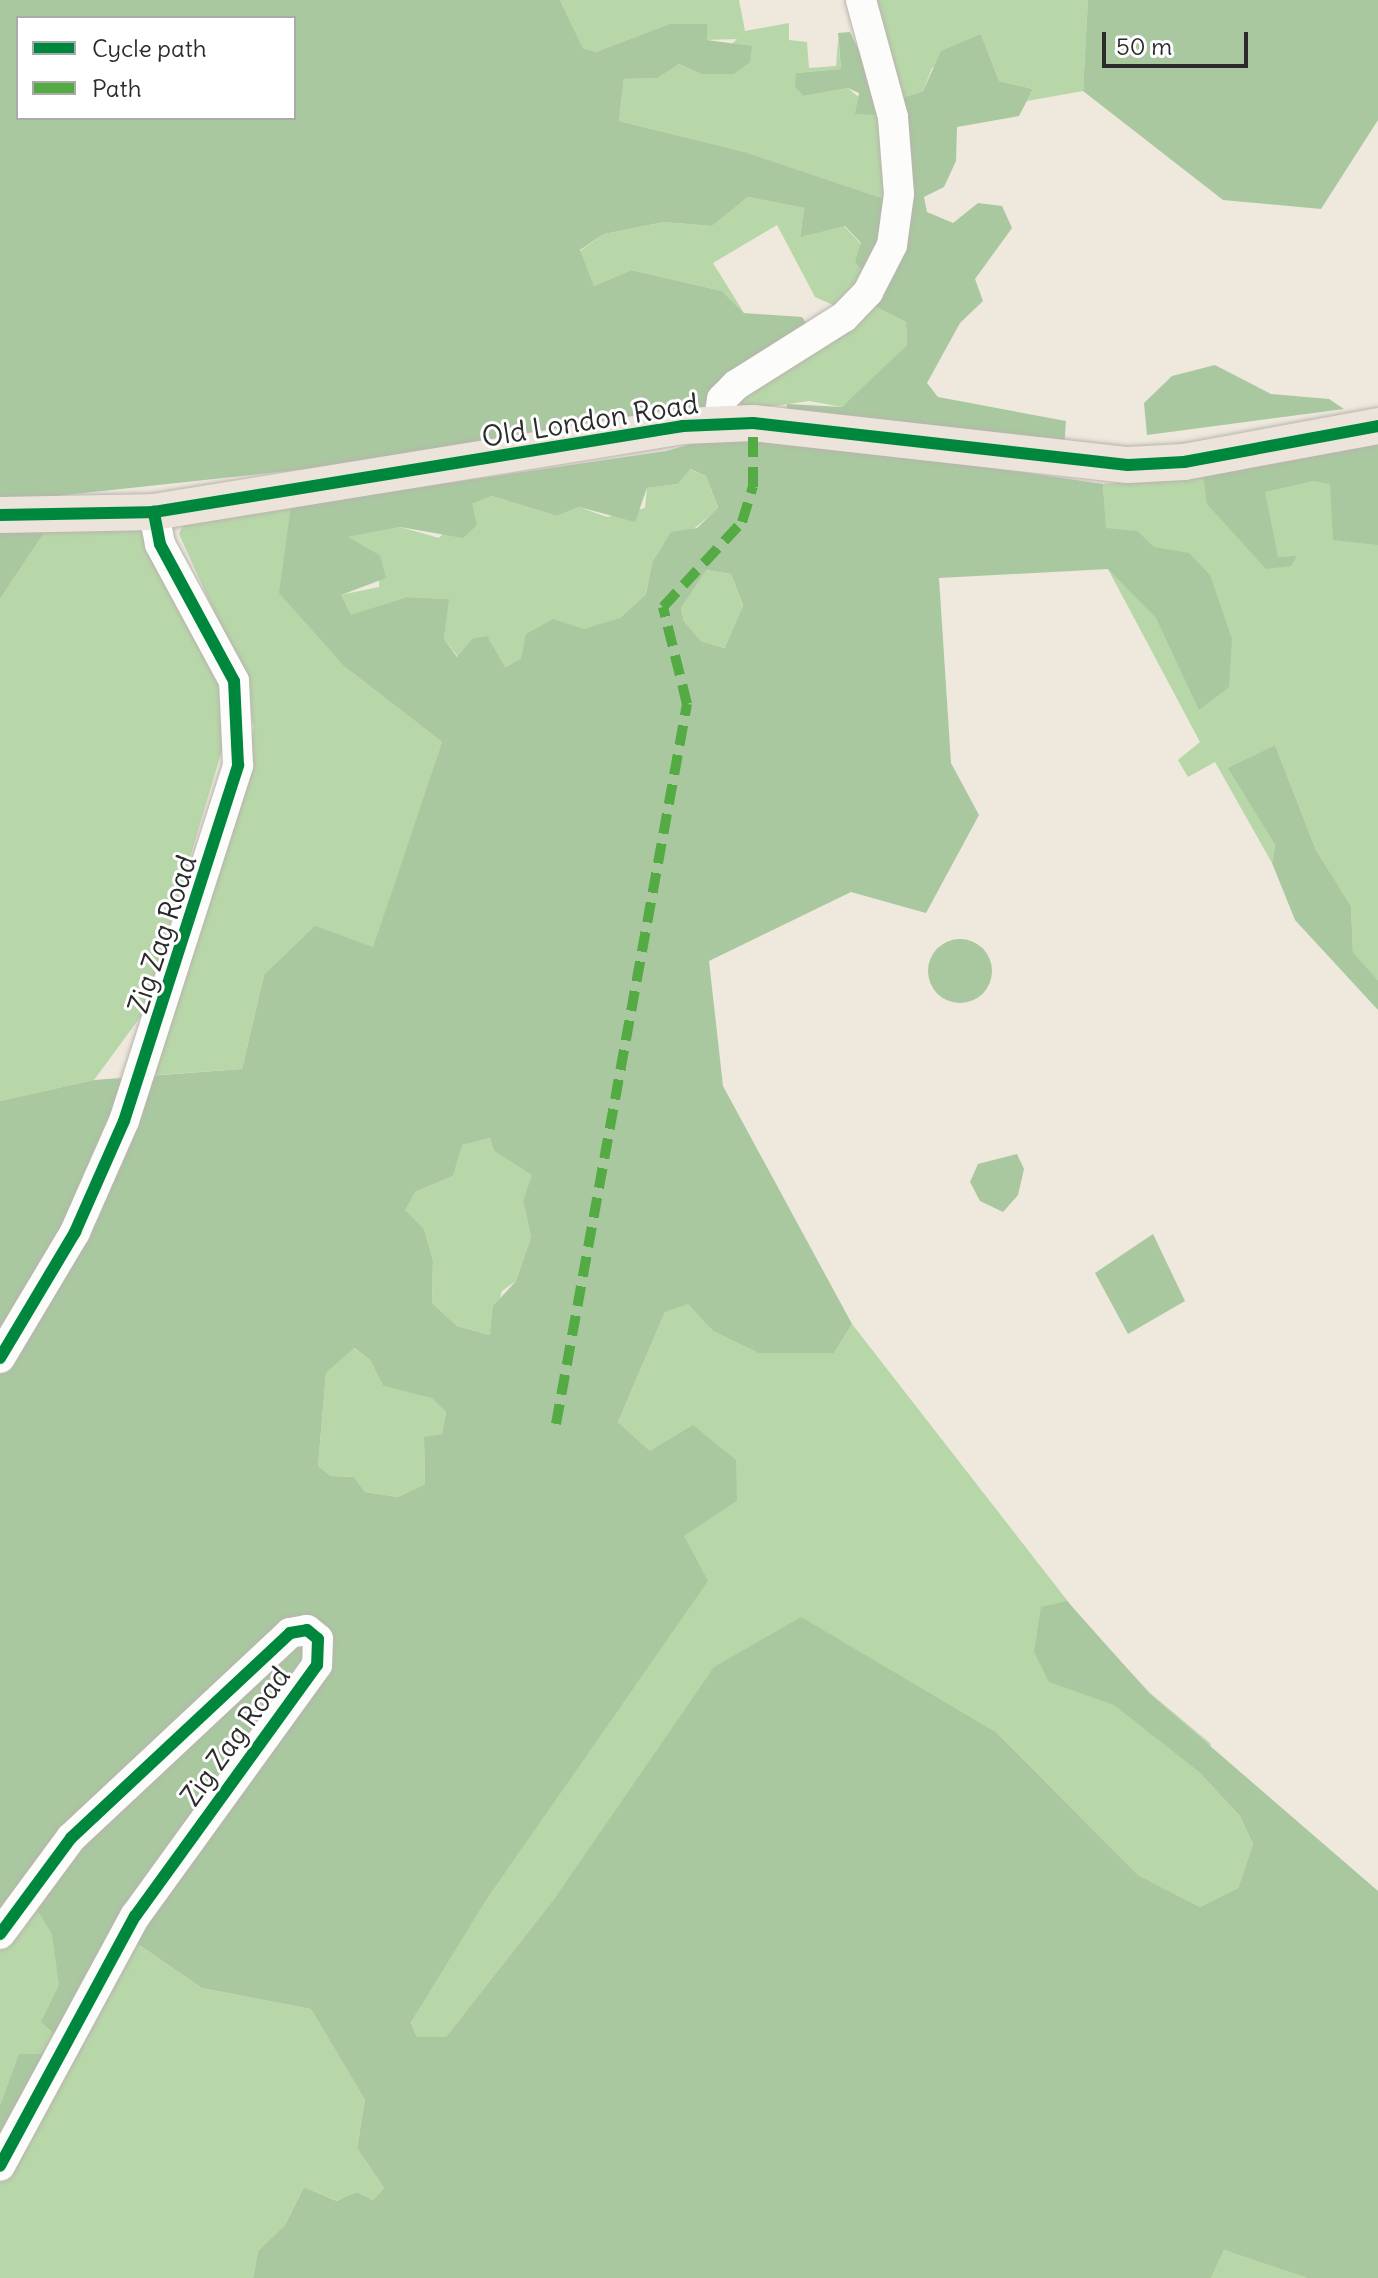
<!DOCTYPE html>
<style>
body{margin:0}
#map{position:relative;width:1378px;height:2278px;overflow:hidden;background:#eee8dd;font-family:Delius,sans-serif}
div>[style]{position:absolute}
.green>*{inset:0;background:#b8d7a9}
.forest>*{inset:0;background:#a9c8a0}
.round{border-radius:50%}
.roads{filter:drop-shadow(0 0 2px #b8b4ad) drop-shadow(0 0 2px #b8b4ad)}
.minor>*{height:30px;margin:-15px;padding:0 15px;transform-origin:15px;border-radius:15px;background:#fcfcfa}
.major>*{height:36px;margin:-18px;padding:0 18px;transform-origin:18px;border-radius:18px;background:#ece4da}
.quiet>*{height:10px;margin-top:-5px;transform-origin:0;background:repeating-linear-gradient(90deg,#54ab44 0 20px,transparent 0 30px)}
.cycleway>*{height:12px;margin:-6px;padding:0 6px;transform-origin:6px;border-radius:6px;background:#00873e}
span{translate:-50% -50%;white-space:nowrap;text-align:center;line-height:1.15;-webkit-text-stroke:6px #fff;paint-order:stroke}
.street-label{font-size:28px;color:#2b2b2b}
.legend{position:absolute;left:16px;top:16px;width:280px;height:104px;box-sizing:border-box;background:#fff;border:2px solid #aaa;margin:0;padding:10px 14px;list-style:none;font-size:24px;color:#2b2b2b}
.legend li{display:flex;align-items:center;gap:16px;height:40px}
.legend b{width:40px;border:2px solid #aaa}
.scale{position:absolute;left:1102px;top:32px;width:146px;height:36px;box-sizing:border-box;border:4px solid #2b2b2b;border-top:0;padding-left:10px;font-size:24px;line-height:28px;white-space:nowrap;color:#2b2b2b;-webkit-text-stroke:6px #fff;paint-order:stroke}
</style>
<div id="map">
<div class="green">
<i style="clip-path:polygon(560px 0,739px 0,745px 31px,789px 23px,789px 40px,807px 42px,809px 68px,836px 66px,838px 39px,841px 69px,796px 73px,804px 96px,848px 88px,879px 115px,885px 199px,745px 152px,619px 121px,624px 79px,658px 78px,679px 64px,701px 74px,737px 39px,706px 40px,707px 24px,669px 24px,596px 52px,583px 48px)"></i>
<i style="clip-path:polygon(873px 0,1088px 0,1083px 91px,1027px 101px,1033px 89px,999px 81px,981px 34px,932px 68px,923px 91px,899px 99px)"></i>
<i style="clip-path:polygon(748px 197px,804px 208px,800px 236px,844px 226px,861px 244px,867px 276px,840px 308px,815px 297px,777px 225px,713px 263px,744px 313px,722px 291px,631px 270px,594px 286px,580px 251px,604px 234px,664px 222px,712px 226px)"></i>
<i style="clip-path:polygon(872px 305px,906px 322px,907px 345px,853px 398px,842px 407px,809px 401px,731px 412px,735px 393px)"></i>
<i style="clip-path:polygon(1378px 441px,1378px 980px,1353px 954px,1351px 906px,1316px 850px,1275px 745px,1229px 768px,1275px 845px,1272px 863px,1215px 762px,1188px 777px,1178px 760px,1200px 742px,1108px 569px,1103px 484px,1195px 477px)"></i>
<i style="clip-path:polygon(689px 469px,706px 476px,718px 509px,652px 563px,646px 594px,620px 618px,504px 667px,472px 639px,458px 657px,444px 639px,448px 599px,407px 597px,351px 616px,340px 595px,379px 587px,380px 555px,347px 537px,400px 527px,439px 538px,472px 504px,492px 496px,557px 516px,579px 507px,607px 517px,645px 508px,647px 488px,678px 484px)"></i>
<i style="clip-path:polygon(291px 506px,345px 667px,442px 742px,373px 948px,264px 975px,242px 1069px,144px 1076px,254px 727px,233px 653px,179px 534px,183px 525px)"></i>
<i style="clip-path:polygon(48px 527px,142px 528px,225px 679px,225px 740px,144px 1012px,94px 1080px,0 1101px,0 599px)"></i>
<i style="clip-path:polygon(705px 570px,731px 574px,743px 607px,726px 648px,701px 641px,684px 621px,681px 608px)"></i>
<i style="clip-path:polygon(490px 1138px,494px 1151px,533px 1175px,523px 1201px,531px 1237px,516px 1281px,502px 1291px,490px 1335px,457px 1326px,432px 1303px,433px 1260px,424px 1229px,404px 1210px,415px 1192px,453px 1176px,461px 1145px)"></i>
<i style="clip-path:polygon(688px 1303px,712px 1330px,834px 1353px,852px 1324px,1084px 1622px,1150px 1693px,1211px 1744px,1198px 1771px,1240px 1816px,1253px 1844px,1238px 1888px,1200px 1907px,1138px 1875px,997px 1733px,557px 1895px,446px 2037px,417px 2037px,411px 2021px,487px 1899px,707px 1581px,683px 1536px,737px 1501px,650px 1451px,618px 1422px,665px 1312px)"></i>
<i style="clip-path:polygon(353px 1348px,370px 1360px,383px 1386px,432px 1397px,446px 1412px,442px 1434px,424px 1438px,425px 1484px,398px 1497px,365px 1492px,354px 1477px,331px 1476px,318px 1466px,326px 1373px)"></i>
<i style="clip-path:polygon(49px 1885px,113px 1928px,0 2148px,0 1943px)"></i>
<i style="clip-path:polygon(124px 1935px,202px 1988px,311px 2009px,365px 2100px,357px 2148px,384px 2188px,373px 2200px,357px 2192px,338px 2201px,304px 2187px,285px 2225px,258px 2251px,253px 2278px,0 2278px,0 2179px)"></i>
<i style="clip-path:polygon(1224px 2250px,1307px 2278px,1211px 2278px)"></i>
</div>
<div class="forest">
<i style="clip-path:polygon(evenodd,0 0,560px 0,583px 48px,596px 52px,669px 24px,707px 24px,707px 40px,752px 46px,750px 62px,734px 74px,701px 74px,679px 64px,658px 78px,624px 79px,619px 121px,745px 152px,885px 199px,881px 247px,867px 276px,855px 262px,861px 243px,845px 226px,800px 237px,804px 208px,748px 197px,712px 226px,664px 222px,604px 234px,580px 250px,594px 286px,631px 270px,722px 291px,744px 313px,802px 317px,812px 331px,704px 414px,520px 446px,0 502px,0 0,18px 18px,294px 18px,294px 118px,18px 118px,18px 18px)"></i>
<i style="clip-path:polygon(1088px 0,1378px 0,1378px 120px,1321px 209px,1223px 200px,1083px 91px)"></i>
<i style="clip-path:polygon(850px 32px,870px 74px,879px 115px,855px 114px,859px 93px,848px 88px,804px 96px,795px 87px,796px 73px,841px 69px,838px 33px)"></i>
<i style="clip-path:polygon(981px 34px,999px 81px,1033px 89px,1019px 116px,957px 127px,956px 161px,944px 187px,924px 197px,927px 212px,953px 223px,978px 203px,1002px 206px,1012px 228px,975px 279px,983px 301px,960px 323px,927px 383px,938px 397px,1066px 421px,1064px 450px,786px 419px,787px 404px,842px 407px,907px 345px,906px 322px,872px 305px,896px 272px,899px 99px,923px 91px,941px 51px)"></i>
<i style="clip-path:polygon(1215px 365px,1271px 394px,1329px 399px,1344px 409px,1147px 435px,1144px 403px,1172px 376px)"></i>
<i style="clip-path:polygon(evenodd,738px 431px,1103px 484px,1106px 528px,1137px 531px,1154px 547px,1189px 553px,1210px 575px,1232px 639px,1229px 687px,1199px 710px,1156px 618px,1108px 569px,939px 578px,951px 763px,979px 815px,926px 913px,851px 892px,709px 961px,723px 1086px,852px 1324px,834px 1353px,759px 1353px,712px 1330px,688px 1304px,665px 1312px,618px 1422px,650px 1451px,693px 1425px,736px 1460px,737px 1501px,684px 1536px,708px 1581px,487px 1899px,411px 2022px,417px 2037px,446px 2037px,557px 1895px,714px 1667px,801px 1617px,997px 1733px,1138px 1875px,1200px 1907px,1238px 1888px,1253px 1844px,1240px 1816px,1198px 1771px,1114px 1705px,1049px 1682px,1034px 1652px,1041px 1607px,1067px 1601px,1150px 1694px,1378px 1891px,1378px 2278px,1307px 2278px,1224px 2250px,1211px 2278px,253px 2278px,258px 2251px,285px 2225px,304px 2187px,337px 2201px,357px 2192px,373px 2200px,384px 2188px,357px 2148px,365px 2100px,311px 2009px,202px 1988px,114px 1928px,58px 2037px,41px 2022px,59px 1985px,52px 1934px,33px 1903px,0 1921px,0 1101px,94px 1080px,242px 1069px,264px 975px,315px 926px,373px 947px,442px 742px,345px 667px,279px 593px,291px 506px,666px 451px,738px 431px,690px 469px,706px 476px,718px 508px,697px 528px,671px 532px,652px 563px,646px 594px,620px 618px,584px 629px,553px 619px,526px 634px,521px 659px,505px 667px,487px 636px,472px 639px,457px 657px,444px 639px,449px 599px,407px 597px,351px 615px,341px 595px,386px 578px,380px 555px,348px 537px,400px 527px,463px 538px,477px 525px,472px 504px,492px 496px,557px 516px,579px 507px,635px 522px,647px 488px,678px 484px,690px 469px,738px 431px,706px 570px,731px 574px,743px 606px,725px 648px,701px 641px,684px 621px,681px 608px,706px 570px,738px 431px,490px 1138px,494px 1151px,532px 1175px,523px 1201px,531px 1237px,516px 1281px,493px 1306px,490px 1335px,457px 1326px,432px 1303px,433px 1260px,424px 1229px,405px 1210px,415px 1192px,453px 1176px,462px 1145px,490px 1138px,738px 431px,354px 1348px,370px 1360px,383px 1386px,432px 1398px,446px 1412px,442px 1434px,424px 1437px,425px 1484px,398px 1497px,365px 1492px,354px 1477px,331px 1476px,318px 1466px,326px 1373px,354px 1348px)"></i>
<i style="clip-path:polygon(1378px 441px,1378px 545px,1333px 540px,1330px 484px,1313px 481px,1265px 492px,1278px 557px,1297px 556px,1291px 566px,1266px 569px,1207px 504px,1203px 475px)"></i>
<i style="clip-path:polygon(48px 527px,0 599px,0 530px)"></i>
<i style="clip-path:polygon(1275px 745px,1316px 850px,1351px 906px,1353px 953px,1378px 980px,1378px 1010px,1295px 920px,1272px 863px,1275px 845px,1228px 768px)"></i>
<i class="round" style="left:928px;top:939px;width:64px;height:64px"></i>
<i style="clip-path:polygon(1017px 1154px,1024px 1169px,1018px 1195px,1003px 1212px,980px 1201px,970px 1182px,978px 1164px)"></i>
<i style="clip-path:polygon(1153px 1234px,1185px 1301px,1128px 1334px,1095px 1273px)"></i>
<i style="clip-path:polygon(19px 2054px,50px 2054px,0 2148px,0 2106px)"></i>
</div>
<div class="roads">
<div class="minor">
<i style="left:718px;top:425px;width:26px;rotate:-81deg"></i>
<i style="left:722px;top:399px;width:20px;rotate:-45deg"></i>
<i style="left:736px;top:385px;width:128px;rotate:-32.2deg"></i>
<i style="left:844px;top:317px;width:35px;rotate:-46deg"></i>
<i style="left:868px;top:292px;width:53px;rotate:-62.9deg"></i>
<i style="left:892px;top:245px;width:51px;rotate:-82.2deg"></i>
<i style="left:899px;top:194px;width:77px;rotate:-94.5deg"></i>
<i style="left:893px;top:117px;width:121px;rotate:-105.3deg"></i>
<i style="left:0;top:1358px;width:147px;rotate:-59.2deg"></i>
<i style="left:75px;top:1232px;width:121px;rotate:-66.2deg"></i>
<i style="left:124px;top:1121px;width:374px;rotate:-72.2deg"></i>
<i style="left:238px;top:765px;width:84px;rotate:-92.7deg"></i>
<i style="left:234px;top:681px;width:156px;rotate:-118.4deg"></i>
<i style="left:160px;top:544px;width:33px;rotate:-101deg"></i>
<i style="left:0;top:1934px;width:119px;rotate:-53.5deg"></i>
<i style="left:71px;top:1838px;width:300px;rotate:-43.1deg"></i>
<i style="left:290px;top:1633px;width:17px;rotate:-10deg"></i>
<i style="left:307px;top:1630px;width:14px;rotate:39deg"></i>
<i style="left:318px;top:1639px;width:26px;rotate:92deg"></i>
<i style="left:317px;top:1665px;width:310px;rotate:125.9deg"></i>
<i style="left:135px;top:1916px;width:284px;rotate:118.4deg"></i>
</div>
<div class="major">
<i style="left:0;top:515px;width:154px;rotate:-1.1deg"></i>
<i style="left:154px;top:512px;width:536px;rotate:-9.23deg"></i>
<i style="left:683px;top:426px;width:70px;rotate:-2.5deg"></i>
<i style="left:753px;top:423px;width:377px;rotate:6.4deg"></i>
<i style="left:1128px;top:465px;width:56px;rotate:-3.1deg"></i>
<i style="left:1184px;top:462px;width:197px;rotate:-10.5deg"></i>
</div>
</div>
<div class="quiet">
<i style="left:556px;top:1424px;width:732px;rotate:-79.69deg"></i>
<i style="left:687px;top:704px;width:100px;rotate:-103.9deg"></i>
<i style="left:663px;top:607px;width:116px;rotate:-47.1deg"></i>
<i style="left:742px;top:522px;width:37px;rotate:-73deg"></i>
<i style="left:753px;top:487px;width:64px;rotate:-90deg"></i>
</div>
<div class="cycleway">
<i style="left:0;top:515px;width:154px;rotate:-1.1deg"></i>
<i style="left:154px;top:512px;width:536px;rotate:-9.23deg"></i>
<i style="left:683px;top:426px;width:70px;rotate:-2.5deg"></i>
<i style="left:753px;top:423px;width:377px;rotate:6.4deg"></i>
<i style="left:1128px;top:465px;width:56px;rotate:-3.1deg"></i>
<i style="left:1184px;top:462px;width:197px;rotate:-10.5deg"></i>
<i style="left:0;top:1358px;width:147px;rotate:-59.2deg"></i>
<i style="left:75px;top:1232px;width:121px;rotate:-66.2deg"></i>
<i style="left:124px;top:1121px;width:374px;rotate:-72.2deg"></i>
<i style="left:238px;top:765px;width:84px;rotate:-92.7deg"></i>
<i style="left:234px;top:681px;width:156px;rotate:-118.4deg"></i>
<i style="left:160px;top:544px;width:33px;rotate:-101deg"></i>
<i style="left:0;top:1934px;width:119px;rotate:-53.5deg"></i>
<i style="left:71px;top:1838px;width:300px;rotate:-43.1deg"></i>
<i style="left:290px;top:1633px;width:17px;rotate:-10deg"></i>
<i style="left:307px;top:1630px;width:14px;rotate:39deg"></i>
<i style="left:318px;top:1639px;width:26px;rotate:92deg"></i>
<i style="left:317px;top:1665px;width:310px;rotate:125.9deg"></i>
<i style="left:135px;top:1916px;width:284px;rotate:118.4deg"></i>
</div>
<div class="street-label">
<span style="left:590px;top:420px;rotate:-9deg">Old London Road</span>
<span style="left:162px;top:934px;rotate:-72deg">Zig Zag Road</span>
<span style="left:235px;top:1736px;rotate:-54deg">Zig Zag Road</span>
</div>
<ul class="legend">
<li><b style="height:10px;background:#00873e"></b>Cycle path</li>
<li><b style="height:10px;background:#54ab44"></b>Path</li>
</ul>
<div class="scale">50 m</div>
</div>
